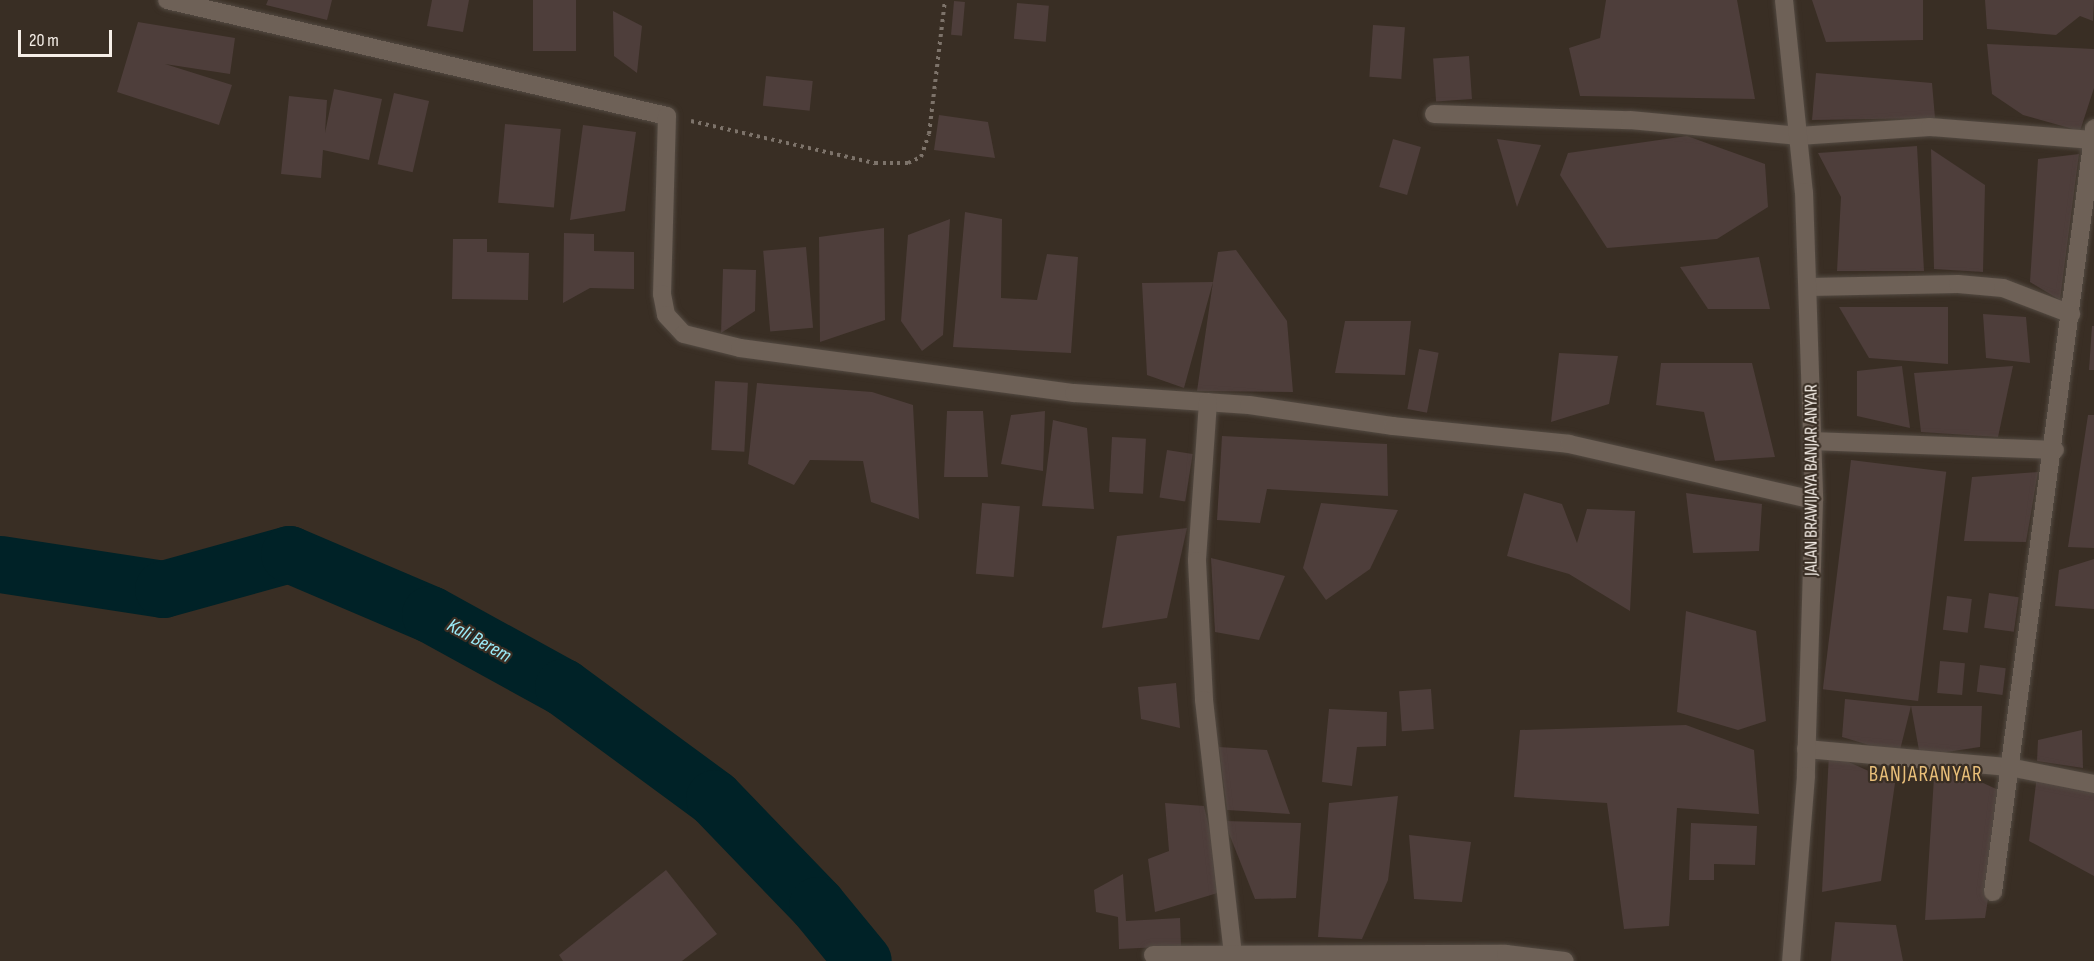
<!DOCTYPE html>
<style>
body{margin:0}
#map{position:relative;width:2094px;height:961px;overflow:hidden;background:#392e24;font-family:"Sofia Sans Condensed",sans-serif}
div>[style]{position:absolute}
.river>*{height:57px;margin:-28.5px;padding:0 28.5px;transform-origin:28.5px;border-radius:28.5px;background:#002227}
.building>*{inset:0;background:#4e3e3b;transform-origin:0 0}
.path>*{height:4px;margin-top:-2px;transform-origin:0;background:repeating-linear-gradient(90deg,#7d736a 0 3px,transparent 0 7.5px)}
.roads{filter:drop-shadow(0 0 2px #534a42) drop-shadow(0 0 2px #534a42)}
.street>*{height:18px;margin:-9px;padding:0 9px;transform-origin:9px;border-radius:9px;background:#6e6157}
.secondary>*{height:18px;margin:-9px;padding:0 9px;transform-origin:9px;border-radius:9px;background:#6e6157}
span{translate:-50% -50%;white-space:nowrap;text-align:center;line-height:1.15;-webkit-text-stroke:4.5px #392e24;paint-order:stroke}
.street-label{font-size:18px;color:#f6efe8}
.water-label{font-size:20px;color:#9bebf8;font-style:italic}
.quarter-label{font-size:21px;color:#eac07a;letter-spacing:1.5px}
.scale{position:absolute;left:18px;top:30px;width:94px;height:27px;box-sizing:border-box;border:3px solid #f6efe8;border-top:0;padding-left:8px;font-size:18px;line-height:21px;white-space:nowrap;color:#f6efe8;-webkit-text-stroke:4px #392e24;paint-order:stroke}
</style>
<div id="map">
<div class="river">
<i style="left:0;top:564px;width:165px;rotate:8.7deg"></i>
<i style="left:163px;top:589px;width:131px;rotate:-15.5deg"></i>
<i style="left:289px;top:554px;width:153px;rotate:23.1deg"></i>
<i style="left:430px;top:614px;width:152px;rotate:28.8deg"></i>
<i style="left:563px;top:687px;width:187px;rotate:36.3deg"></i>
<i style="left:714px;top:798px;width:149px;rotate:46.1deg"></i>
<i style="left:817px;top:905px;width:72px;rotate:50.6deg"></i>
</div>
<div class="building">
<i style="clip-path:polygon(268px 0,332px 0,327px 20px,266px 5px)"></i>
<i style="clip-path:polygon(432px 0,469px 0,463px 32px,427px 26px)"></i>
<i style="left:533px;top:0;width:43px;height:51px"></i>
<i style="clip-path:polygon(1606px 0,1737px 0,1755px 99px,1580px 96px,1569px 48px,1600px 38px)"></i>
<i style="clip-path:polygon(1812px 0,1923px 0,1923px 40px,1826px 42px)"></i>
<i style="clip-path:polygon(1985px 0,2094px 0,2093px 21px,2080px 16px,2056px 35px,1987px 29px)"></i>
<i style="left:954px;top:1px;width:11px;height:34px;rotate:5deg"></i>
<i style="left:1017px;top:3px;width:32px;height:36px;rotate:5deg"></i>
<i style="clip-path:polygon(613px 11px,642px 26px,637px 73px,614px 56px)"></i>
<i style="clip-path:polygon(138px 22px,235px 38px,230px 74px,165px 64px,232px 85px,219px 125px,117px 92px)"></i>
<i style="left:1373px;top:25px;width:32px;height:52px;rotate:4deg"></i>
<i style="clip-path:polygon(1987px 44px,2094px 49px,2094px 88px,2080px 131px,2023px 115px,1992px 94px)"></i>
<i style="left:1469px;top:56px;width:43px;height:36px;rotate:86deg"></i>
<i style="clip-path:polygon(1816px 73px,1932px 83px,1935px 118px,1812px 120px)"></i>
<i style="left:766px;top:76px;width:47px;height:30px;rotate:6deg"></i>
<i style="clip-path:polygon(334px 89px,382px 99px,369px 160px,323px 150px,321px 178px,281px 174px,289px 96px,327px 100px,325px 133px)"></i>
<i style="left:394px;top:93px;width:36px;height:73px;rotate:13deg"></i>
<i style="clip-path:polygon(939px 115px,988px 122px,995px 158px,934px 150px)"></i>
<i style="left:505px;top:124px;width:56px;height:79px;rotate:5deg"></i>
<i style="clip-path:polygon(583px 125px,636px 132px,625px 211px,570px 220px)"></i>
<i style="clip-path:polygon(1687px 136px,1765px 164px,1768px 207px,1717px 239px,1607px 248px,1560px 175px,1568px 153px)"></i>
<i style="left:1393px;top:139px;width:29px;height:50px;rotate:16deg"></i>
<i style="clip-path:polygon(1497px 139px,1541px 145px,1517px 207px)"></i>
<i style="clip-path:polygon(1917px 146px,1924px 271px,1837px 271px,1841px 197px,1818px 153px)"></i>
<i style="clip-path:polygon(1931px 149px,1985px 185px,1983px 272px,1934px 269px)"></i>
<i style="clip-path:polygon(2079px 154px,2060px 300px,2030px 282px,2038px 159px)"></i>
<i style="clip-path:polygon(965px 212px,1002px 219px,1001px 298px,1037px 300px,1047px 254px,1078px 257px,1071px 353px,953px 347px)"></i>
<i style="clip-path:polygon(950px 219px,943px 335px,922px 351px,901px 321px,908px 235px)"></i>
<i style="clip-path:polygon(884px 228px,885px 320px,820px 342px,819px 237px)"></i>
<i style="clip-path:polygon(564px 233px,594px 234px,594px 251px,634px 252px,634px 289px,590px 288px,563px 303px)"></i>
<i style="clip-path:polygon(453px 239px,487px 239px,487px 252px,529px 253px,528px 300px,452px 299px)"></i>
<i style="left:806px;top:247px;width:81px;height:43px;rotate:85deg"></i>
<i style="clip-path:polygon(1236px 250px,1287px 321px,1293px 392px,1197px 391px,1213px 282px,1184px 388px,1147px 375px,1142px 283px,1213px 282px,1218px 252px)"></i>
<i style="clip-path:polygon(1759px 257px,1770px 309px,1708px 309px,1680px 267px)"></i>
<i style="clip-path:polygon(723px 269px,756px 270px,755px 311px,721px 333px)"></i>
<i style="clip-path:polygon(1839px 307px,1948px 307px,1948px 364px,1869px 358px)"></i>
<i style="clip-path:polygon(1983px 314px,2026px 317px,2030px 363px,1986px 358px)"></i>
<i style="clip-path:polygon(1345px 321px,1411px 321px,1405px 375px,1335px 373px)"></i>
<i style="clip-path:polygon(2092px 326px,2094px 326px,2094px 370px,2089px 370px)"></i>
<i style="left:1419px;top:349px;width:20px;height:61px;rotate:11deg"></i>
<i style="clip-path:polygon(1559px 353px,1618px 356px,1609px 404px,1551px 422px)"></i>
<i style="clip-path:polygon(1661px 363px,1752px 363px,1775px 457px,1715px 461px,1704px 412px,1656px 405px)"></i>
<i style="clip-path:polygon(1902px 366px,1910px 428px,1857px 416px,1857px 371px)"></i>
<i style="clip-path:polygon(2013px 366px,1998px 437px,1921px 432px,1914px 373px)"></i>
<i style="left:715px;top:381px;width:33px;height:69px;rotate:3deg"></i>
<i style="clip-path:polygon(757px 383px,872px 392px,913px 405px,919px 519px,871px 502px,863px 461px,810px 460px,794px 485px,748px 464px)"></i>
<i style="clip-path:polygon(947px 411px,983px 411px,988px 477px,944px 477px)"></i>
<i style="clip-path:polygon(1045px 411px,1043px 471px,1001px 464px,1011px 415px)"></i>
<i style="clip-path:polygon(2088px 415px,2094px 415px,2094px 548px,2068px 547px)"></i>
<i style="clip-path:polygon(1053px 420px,1087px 428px,1094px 509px,1042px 506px)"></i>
<i style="clip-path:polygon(1222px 436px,1387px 444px,1388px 496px,1267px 489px,1260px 523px,1217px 520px)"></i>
<i style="left:1112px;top:437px;width:34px;height:55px;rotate:3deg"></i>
<i style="left:1167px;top:450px;width:26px;height:48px;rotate:9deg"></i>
<i style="left:1851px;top:460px;width:96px;height:231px;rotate:7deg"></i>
<i style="clip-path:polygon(2038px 472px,2026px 542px,1964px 541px,1972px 477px)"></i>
<i style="clip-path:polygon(1524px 493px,1562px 504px,1577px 543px,1587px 509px,1635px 511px,1630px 611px,1569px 574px,1507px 556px)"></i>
<i style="clip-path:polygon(1686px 493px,1762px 504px,1759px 551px,1693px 553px)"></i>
<i style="left:982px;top:503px;width:38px;height:71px;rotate:5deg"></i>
<i style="clip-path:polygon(1321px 503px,1398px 510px,1370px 569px,1326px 600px,1303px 568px)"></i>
<i style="clip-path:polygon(1187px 528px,1167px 618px,1102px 628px,1117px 536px)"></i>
<i style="clip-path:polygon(1211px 558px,1285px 576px,1259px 640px,1215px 632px)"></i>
<i style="clip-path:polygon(2094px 559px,2094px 609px,2055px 606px,2059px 570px)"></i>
<i style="left:1989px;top:593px;width:30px;height:35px;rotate:8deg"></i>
<i style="left:1947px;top:596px;width:25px;height:34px;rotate:7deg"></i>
<i style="clip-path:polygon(1686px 611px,1756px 631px,1766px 721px,1738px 730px,1677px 712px)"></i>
<i style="left:1940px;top:661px;width:25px;height:32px;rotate:5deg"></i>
<i style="left:1980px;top:665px;width:26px;height:27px;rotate:7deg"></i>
<i style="clip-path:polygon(1176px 683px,1180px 728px,1141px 719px,1138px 687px)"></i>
<i style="left:1431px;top:689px;width:40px;height:32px;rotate:86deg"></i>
<i style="clip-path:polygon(1845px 699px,1911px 706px,1899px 754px,1842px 737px)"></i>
<i style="clip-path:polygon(1911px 706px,1982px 706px,1980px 747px,1920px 756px)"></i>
<i style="clip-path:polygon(1329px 709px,1387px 712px,1386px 746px,1357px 747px,1352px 786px,1322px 782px)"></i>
<i style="clip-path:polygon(1686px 725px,1754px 750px,1759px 814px,1677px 808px,1669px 926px,1624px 929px,1607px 803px,1514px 797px,1520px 730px)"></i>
<i style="clip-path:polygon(2082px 730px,2083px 768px,2037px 761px,2038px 740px)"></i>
<i style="clip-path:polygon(1219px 747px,1267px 750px,1290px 814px,1227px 810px)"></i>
<i style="clip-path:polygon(1829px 753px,1895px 783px,1881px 881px,1822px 892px)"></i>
<i style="clip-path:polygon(1935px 761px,2005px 793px,1985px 918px,1925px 920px)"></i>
<i style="clip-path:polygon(2037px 775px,2094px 786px,2094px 876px,2029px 841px)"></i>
<i style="clip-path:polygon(1398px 796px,1388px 880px,1362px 939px,1318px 937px,1329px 803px)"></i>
<i style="clip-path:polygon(1165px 803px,1204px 806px,1224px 891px,1155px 912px,1148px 859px,1169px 851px)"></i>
<i style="clip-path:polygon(1224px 821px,1301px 823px,1296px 898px,1255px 899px)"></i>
<i style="clip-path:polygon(1691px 823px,1757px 826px,1755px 865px,1714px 864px,1714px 880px,1689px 880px)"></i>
<i style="clip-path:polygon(1409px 835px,1471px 842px,1462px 902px,1414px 899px)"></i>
<i style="clip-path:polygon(666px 870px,717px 934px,682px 961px,563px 961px,559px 955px)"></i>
<i style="clip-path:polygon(1123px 874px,1126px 921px,1180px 918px,1181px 946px,1119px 949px,1118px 917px,1096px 912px,1094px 890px)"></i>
<i style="clip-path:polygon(1835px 922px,1896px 925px,1903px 961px,1831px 961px)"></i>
</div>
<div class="path">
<i style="left:691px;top:121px;width:189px;rotate:12.9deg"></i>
<i style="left:875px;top:163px;width:33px"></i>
<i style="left:908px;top:163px;width:14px;rotate:-25deg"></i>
<i style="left:921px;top:157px;width:24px;rotate:-71deg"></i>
<i style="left:929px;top:134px;width:135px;rotate:-83.2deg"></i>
</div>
<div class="roads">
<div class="street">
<i style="left:167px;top:0;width:513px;rotate:13.06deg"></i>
<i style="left:667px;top:116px;width:178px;rotate:91.6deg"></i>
<i style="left:662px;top:294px;width:21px;rotate:79deg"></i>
<i style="left:666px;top:315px;width:26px;rotate:47deg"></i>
<i style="left:684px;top:334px;width:58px;rotate:14deg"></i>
<i style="left:740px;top:348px;width:337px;rotate:7.7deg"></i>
<i style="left:1074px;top:393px;width:175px;rotate:3.9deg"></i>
<i style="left:1249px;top:405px;width:146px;rotate:8.3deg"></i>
<i style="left:1393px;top:426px;width:177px;rotate:5.8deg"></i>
<i style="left:1569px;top:444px;width:251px;rotate:12.9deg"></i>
<i style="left:1434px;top:114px;width:196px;rotate:1.8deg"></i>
<i style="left:1630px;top:120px;width:170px;rotate:5.4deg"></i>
<i style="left:1799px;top:136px;width:131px;rotate:-3.9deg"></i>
<i style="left:1930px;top:127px;width:163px;rotate:4.6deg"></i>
<i style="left:1809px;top:287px;width:149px;rotate:-1.2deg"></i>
<i style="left:1958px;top:284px;width:45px;rotate:5.1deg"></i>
<i style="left:2003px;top:288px;width:73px;rotate:20.9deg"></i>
<i style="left:1208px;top:402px;width:159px;rotate:94deg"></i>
<i style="left:1197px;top:561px;width:139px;rotate:87.1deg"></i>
<i style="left:1204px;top:700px;width:257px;rotate:83.5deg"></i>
<i style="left:1813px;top:441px;width:242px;rotate:2.1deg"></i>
<i style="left:1806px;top:749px;width:204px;rotate:5.1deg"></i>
<i style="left:2009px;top:767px;width:87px;rotate:11.3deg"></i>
<i style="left:1993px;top:892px;width:770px;rotate:-82.46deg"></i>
<i style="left:1153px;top:955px;width:353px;rotate:-0.2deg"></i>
<i style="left:1506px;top:954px;width:59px;rotate:6.8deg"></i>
</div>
<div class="secondary">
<i style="left:1784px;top:0;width:193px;rotate:84.1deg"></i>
<i style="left:1804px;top:192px;width:308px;rotate:88.1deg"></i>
<i style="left:1814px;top:500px;width:276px;rotate:91.7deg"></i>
<i style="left:1806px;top:776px;width:186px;rotate:94.6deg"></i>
</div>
</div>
<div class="street-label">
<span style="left:1812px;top:480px;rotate:-90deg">JALAN BRAWIJAYA BANJAR ANYAR</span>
</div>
<div class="water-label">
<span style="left:479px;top:641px;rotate:29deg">Kali Berem</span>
</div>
<div class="quarter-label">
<span style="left:1926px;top:775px">BANJARANYAR</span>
</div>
<div class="scale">20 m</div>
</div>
